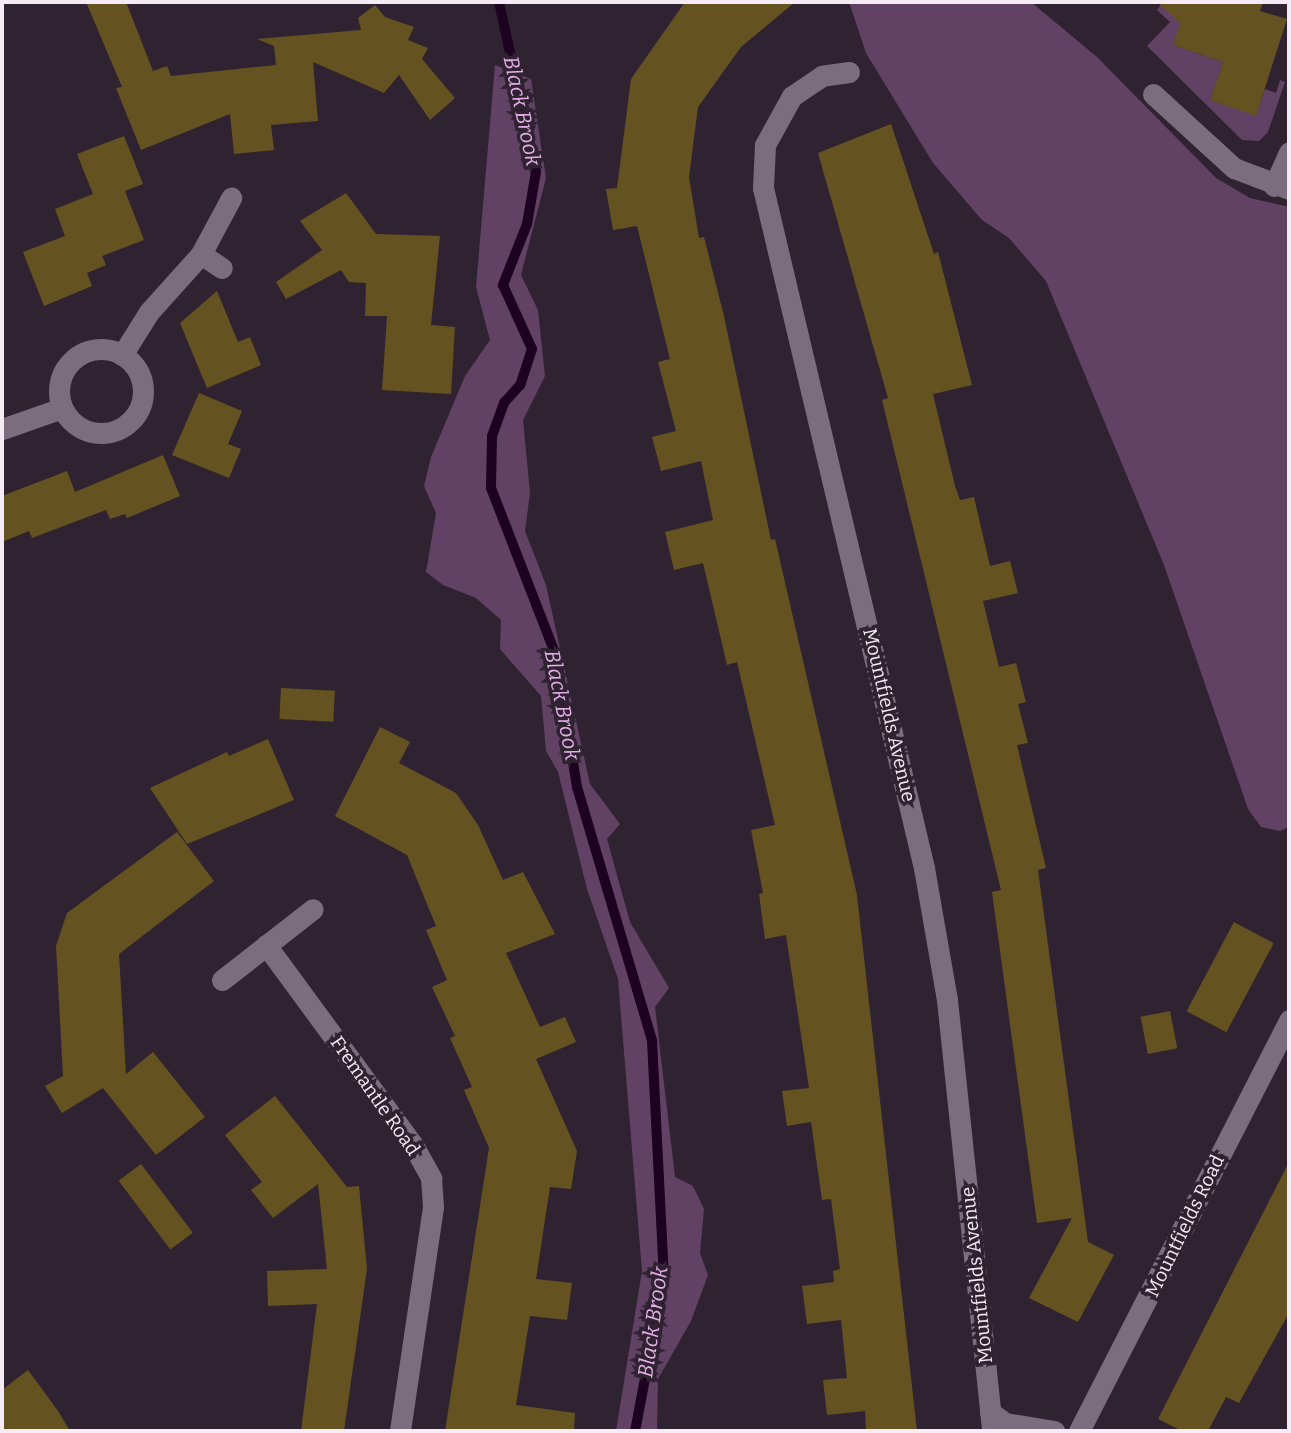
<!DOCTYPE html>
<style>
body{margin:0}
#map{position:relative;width:1291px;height:1433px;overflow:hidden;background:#302331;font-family:Bitter,serif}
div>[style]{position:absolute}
.green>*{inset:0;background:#614264}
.stream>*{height:10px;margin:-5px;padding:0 5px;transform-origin:5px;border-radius:5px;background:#1d0221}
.building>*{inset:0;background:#655221;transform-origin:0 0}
.street>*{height:21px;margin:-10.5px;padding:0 10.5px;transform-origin:10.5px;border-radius:10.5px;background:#7c6d7e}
.street>.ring{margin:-10.5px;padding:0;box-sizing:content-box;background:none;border:21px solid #7c6d7e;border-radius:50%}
span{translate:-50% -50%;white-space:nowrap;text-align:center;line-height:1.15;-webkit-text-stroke:7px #302331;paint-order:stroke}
.street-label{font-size:19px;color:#f4ebf5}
.water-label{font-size:21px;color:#e4aee9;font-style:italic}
.frame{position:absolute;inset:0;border:4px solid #f4ebf5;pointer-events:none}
</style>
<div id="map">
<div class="green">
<i style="clip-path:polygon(849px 2px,1031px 2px,1097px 57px,1216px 178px,1250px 198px,1289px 207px,1289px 827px,1280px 831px,1261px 827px,1248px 809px,1164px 565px,1046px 281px,1009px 238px,982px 220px,933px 163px,866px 53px)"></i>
<i style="clip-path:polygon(1163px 2px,1244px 5px,1179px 27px,1173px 45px,1223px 62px,1210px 100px,1256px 115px,1265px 89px,1276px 93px,1280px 80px,1285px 82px,1268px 132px,1259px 141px,1242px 140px,1147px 46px,1170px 22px,1157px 10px)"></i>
<i style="clip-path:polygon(495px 65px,531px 79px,546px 178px,521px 275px,538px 310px,545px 376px,523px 420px,530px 493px,525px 531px,546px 585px,590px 784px,620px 824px,607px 839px,630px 922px,669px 988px,655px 1007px,675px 1177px,693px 1186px,704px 1209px,700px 1253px,708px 1275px,691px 1321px,658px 1379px,657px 1431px,616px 1431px,642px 1271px,618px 979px,587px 889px,558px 772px,546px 751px,541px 696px,500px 649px,501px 620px,476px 598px,443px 585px,426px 572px,436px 513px,424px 486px,431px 457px,465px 376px,490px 340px,476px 287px)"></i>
</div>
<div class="stream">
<i style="left:499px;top:2px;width:174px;rotate:77.7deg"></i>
<i style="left:536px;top:172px;width:53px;rotate:99.8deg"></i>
<i style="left:527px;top:224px;width:66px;rotate:111.5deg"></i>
<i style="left:503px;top:285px;width:70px;rotate:65.6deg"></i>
<i style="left:532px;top:349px;width:38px;rotate:108deg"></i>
<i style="left:520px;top:385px;width:24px;rotate:132deg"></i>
<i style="left:504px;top:403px;width:35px;rotate:110deg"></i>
<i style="left:492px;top:436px;width:52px;rotate:91.1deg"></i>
<i style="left:491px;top:488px;width:180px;rotate:68.8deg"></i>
<i style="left:556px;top:656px;width:133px;rotate:80.9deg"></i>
<i style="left:577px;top:787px;width:265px;rotate:73.5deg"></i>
<i style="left:652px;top:1041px;width:237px;rotate:87.1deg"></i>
<i style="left:664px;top:1278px;width:156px;rotate:100.7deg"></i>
</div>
<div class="building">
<i style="clip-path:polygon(86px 2px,126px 2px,153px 71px,167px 66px,171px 76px,276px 65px,274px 46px,257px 39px,361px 30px,358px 18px,375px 5px,385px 17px,414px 27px,408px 40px,428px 48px,422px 59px,455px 98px,430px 120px,399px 75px,384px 93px,313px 62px,318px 121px,271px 125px,274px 150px,234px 154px,230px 114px,141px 150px,116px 88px,122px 87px)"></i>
<i style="clip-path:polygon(685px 2px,795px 2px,741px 47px,698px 107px,689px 177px,699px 238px,704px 237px,724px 316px,771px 540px,775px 539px,857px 895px,917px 1431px,866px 1431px,865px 1411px,827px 1415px,823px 1380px,847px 1378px,841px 1320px,807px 1324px,802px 1286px,834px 1282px,833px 1271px,840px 1269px,831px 1199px,822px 1200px,811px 1122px,787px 1126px,782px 1091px,809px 1088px,786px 935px,765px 939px,759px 894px,763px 893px,751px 830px,775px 825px,737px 662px,727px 665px,703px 563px,674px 570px,665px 532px,713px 520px,701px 461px,661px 471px,652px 437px,676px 431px,658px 362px,670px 359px,637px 226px,613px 230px,606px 189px,617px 188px,631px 79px)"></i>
<i style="clip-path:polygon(1157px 2px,1263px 2px,1260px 11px,1287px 19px,1256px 116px,1210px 100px,1223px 62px,1173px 45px,1180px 23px)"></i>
<i style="clip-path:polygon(891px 124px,934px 254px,938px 252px,972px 385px,933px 394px,955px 486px,960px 500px,974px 497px,990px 566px,1010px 561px,1018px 593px,983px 601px,999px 667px,1016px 663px,1026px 702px,1018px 704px,1028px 743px,1017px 745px,1046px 868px,1038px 870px,1088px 1242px,1114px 1255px,1078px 1322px,1029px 1298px,1072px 1218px,1037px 1223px,992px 892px,1001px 890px,882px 400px,888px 398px,818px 153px)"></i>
<i style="clip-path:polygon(124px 136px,143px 184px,125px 191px,144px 240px,102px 256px,106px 265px,87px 273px,92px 286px,44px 306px,23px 252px,65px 236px,55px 209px,93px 194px,77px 154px)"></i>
<i style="clip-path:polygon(346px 193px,376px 234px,440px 236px,431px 325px,455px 327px,451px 394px,382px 390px,387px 316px,365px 316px,366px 283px,349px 282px,341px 270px,286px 299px,276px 282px,322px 250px,300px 221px)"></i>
<i style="clip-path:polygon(217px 291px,238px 342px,250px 337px,261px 365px,207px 388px,180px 323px)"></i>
<i style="clip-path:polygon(199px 393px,242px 411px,228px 444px,241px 449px,229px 478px,172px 455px)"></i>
<i style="clip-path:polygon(163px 455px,180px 496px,127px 518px,125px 514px,110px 519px,106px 510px,32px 538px,29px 531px,2px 542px,2px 496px,67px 471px,75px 492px)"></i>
<i style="left:281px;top:688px;width:54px;height:31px;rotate:3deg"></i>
<i style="clip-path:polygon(380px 727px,410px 742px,399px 763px,456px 793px,478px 825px,503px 880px,523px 872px,555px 934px,506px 953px,540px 1027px,565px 1017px,576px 1042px,536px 1059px,577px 1151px,571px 1189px,550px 1187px,536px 1279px,572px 1283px,567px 1320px,530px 1316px,516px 1405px,575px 1413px,574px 1431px,445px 1431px,489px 1148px,464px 1090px,472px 1087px,450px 1038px,455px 1036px,432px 987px,447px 980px,426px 930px,436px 926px,407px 855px,335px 816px)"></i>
<i style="clip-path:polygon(268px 739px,294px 800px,187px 844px,150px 788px,227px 752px,229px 756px)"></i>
<i style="clip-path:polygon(177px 832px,214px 881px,119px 954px,126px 1074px,153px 1052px,205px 1117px,156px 1155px,103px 1088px,62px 1113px,45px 1086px,63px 1076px,56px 946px,67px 913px)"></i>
<i style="left:1234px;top:922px;width:45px;height:101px;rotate:28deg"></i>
<i style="left:1170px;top:1011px;width:38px;height:30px;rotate:79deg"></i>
<i style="clip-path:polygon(275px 1096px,347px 1187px,359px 1186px,367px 1269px,344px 1431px,301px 1431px,317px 1304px,268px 1306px,267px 1271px,327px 1269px,318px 1184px,273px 1218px,251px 1190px,262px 1182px,225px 1135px)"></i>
<i style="clip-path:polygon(1289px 1162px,1289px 1313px,1239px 1403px,1226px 1397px,1208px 1431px,1182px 1431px,1158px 1419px)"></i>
<i style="left:141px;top:1164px;width:86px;height:28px;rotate:53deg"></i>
<i style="clip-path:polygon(28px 1370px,58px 1411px,70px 1431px,2px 1431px,2px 1390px)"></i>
</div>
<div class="street">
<i style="left:849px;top:72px;width:27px;rotate:172deg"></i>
<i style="left:822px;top:76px;width:36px;rotate:146deg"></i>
<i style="left:792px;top:96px;width:56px;rotate:118.9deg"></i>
<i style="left:765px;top:145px;width:43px;rotate:92.7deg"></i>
<i style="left:763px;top:188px;width:699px;rotate:76.68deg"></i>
<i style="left:924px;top:868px;width:134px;rotate:80.1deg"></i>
<i style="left:947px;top:1000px;width:433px;rotate:84deg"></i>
<i style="left:1153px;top:94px;width:110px;rotate:42.4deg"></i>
<i style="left:1234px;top:168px;width:59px;rotate:20.9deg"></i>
<i style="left:1274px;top:186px;width:37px;rotate:-66deg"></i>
<i style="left:201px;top:254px;width:25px;rotate:34deg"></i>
<i class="ring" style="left:59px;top:349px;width:63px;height:63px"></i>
<i style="left:122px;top:355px;width:51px;rotate:-57.9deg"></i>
<i style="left:149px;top:312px;width:78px;rotate:-48.1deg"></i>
<i style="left:201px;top:254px;width:64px;rotate:-61.8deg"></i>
<i style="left:2px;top:429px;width:64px;rotate:-19.3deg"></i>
<i style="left:266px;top:945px;width:248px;rotate:53.7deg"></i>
<i style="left:413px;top:1145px;width:38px;rotate:61deg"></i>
<i style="left:431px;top:1178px;width:29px;rotate:86deg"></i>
<i style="left:433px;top:1207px;width:226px;rotate:98.4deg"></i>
<i style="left:222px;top:980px;width:115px;rotate:-38deg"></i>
<i style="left:990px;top:1412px;width:19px;rotate:36deg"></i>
<i style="left:1005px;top:1423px;width:50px;rotate:9.3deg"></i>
<i style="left:1079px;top:1431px;width:462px;rotate:-62.9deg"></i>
</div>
<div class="street-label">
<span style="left:889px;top:715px;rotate:77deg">Mountfields Avenue</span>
<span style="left:375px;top:1096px;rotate:55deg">Fremantle Road</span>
<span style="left:1185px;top:1226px;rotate:-64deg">Mountfields Road</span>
<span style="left:977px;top:1275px;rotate:-96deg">Mountfields Avenue</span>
</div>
<div class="water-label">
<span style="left:522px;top:111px;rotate:78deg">Black Brook</span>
<span style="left:562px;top:705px;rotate:79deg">Black Brook</span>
<span style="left:653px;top:1322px;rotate:-82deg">Black Brook</span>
</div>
<div class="frame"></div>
</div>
